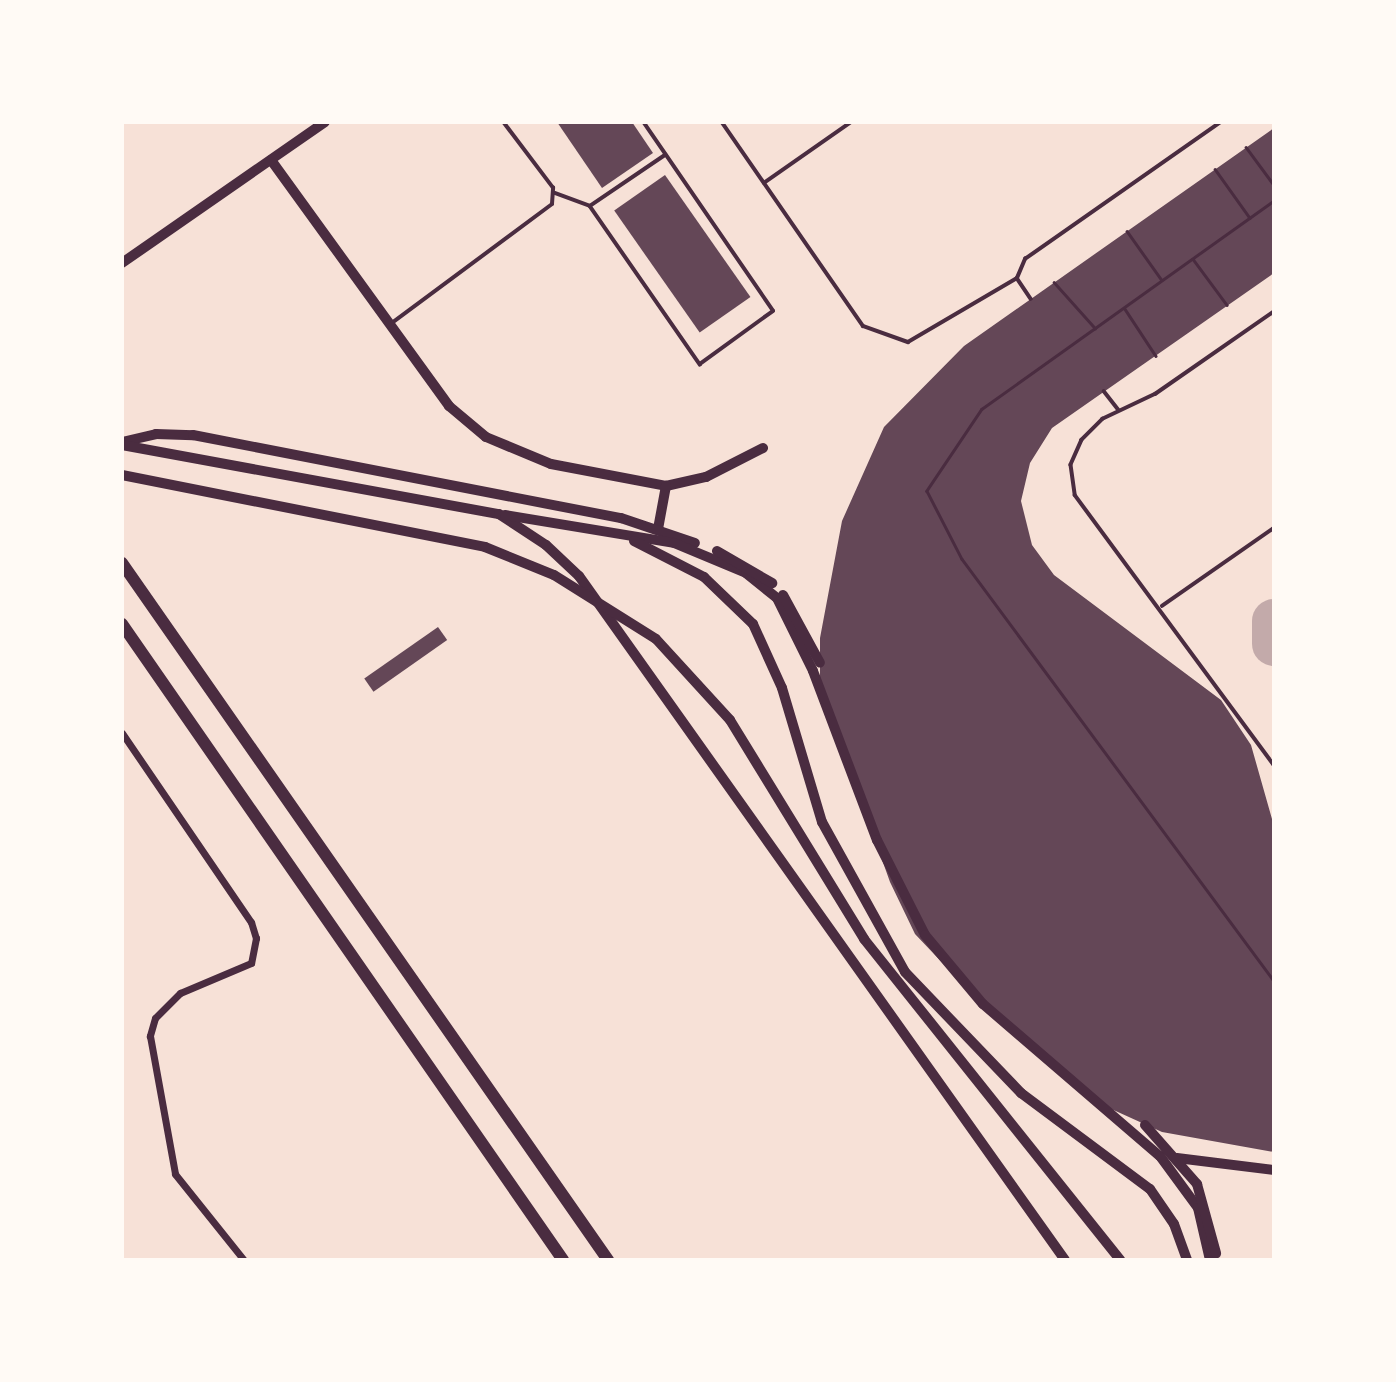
<!DOCTYPE html>
<style>
body{margin:0}
#map{position:relative;width:1396px;height:1382px;overflow:hidden;background:#f7e1d7;font-family:Arial,sans-serif}
div>[style]{position:absolute}
.taxiway>*{height:44px;margin:-22px;padding:0 22px;transform-origin:22px;border-radius:22px;background:#c3aaaa}
.building>*{inset:0;background:#644757;transform-origin:0 0}
.path>*{height:2.5px;margin:-1.25px;padding:0 1.25px;transform-origin:1.25px;border-radius:1.25px;background:#4a2c40}
.service>*{height:3.5px;margin:-1.75px;padding:0 1.75px;transform-origin:1.75px;border-radius:1.75px;background:#4a2c40}
.minor>*{height:7px;margin:-3.5px;padding:0 3.5px;transform-origin:3.5px;border-radius:3.5px;background:#4a2c40}
.tertiary>*{height:10px;margin:-5px;padding:0 5px;transform-origin:5px;border-radius:5px;background:#4a2c40}
.secondary>*{height:10px;margin:-5px;padding:0 5px;transform-origin:5px;border-radius:5px;background:#4a2c40}
.trunk>*{height:12px;margin:-6px;padding:0 6px;transform-origin:6px;border-radius:6px;background:#4a2c40}
span{translate:-50% -50%;white-space:nowrap;text-align:center;line-height:1.15;-webkit-text-stroke:7px #fffaf5;paint-order:stroke}
.frame{position:absolute;inset:0;border:124px solid #fffaf5;pointer-events:none}
</style>
<div id="map">
<div class="taxiway">
<i style="left:1274px;top:621px;width:23px;rotate:90deg"></i>
</div>
<div class="building">
<i style="clip-path:polygon(557px 122px,632px 122px,653px 153px,602px 188px)"></i>
<i style="clip-path:polygon(1274px 128px,1274px 273px,1052px 428px,1030px 463px,1021px 501px,1032px 545px,1054px 575px,1221px 700px,1251px 745px,1274px 826px,1274px 1152px,1162px 1132px,1098px 1103px,953px 974px,915px 934px,890px 882px,820px 686px,820px 638px,842px 521px,884px 427px,964px 346px)"></i>
<i style="left:665px;top:175px;width:149px;height:62px;rotate:55deg"></i>
<i style="left:438px;top:627px;width:16px;height:90px;rotate:55deg"></i>
</div>
<div class="path">
<i style="left:1246px;top:147px;width:47px;rotate:53.6deg"></i>
<i style="left:1215px;top:169px;width:60px;rotate:54.5deg"></i>
<i style="left:1274px;top:201px;width:359px;rotate:144.5deg"></i>
<i style="left:982px;top:409px;width:99px;rotate:123.9deg"></i>
<i style="left:927px;top:491px;width:76px;rotate:62.8deg"></i>
<i style="left:962px;top:559px;width:525px;rotate:53.52deg"></i>
<i style="left:1127px;top:231px;width:59px;rotate:54.7deg"></i>
<i style="left:1193px;top:259px;width:57px;rotate:53.5deg"></i>
<i style="left:1054px;top:282px;width:62px;rotate:48.3deg"></i>
<i style="left:1125px;top:309px;width:56px;rotate:56.6deg"></i>
</div>
<div class="service">
<i style="left:722px;top:122px;width:248px;rotate:55.3deg"></i>
<i style="left:863px;top:326px;width:48px;rotate:19.6deg"></i>
<i style="left:908px;top:342px;width:126px;rotate:-30.4deg"></i>
<i style="left:1017px;top:278px;width:21px;rotate:-67deg"></i>
<i style="left:1025px;top:259px;width:239px;rotate:-35deg"></i>
<i style="left:764px;top:183px;width:106px;rotate:-35deg"></i>
<i style="left:555px;top:193px;width:37px;rotate:20deg"></i>
<i style="left:590px;top:206px;width:193px;rotate:55.2deg"></i>
<i style="left:700px;top:364px;width:90px;rotate:-36deg"></i>
<i style="left:773px;top:311px;width:229px;rotate:-124.5deg"></i>
<i style="left:590px;top:206px;width:91px;rotate:-34.2deg"></i>
<i style="left:1017px;top:278px;width:25px;rotate:56deg"></i>
<i style="left:1274px;top:312px;width:144px;rotate:145.2deg"></i>
<i style="left:1156px;top:394px;width:59px;rotate:154.7deg"></i>
<i style="left:1103px;top:419px;width:30px;rotate:135deg"></i>
<i style="left:1082px;top:440px;width:27px;rotate:114deg"></i>
<i style="left:1071px;top:465px;width:30px;rotate:82deg"></i>
<i style="left:1075px;top:495px;width:335px;rotate:53.6deg"></i>
<i style="left:392px;top:323px;width:199px;rotate:-36.6deg"></i>
<i style="left:552px;top:204px;width:16px;rotate:-86deg"></i>
<i style="left:553px;top:188px;width:83px;rotate:-127.1deg"></i>
<i style="left:1104px;top:391px;width:23px;rotate:52deg"></i>
<i style="left:1162px;top:606px;width:136px;rotate:-34.9deg"></i>
</div>
<div class="minor">
<i style="left:122px;top:733px;width:229px;rotate:55.7deg"></i>
<i style="left:251px;top:922px;width:17px;rotate:73deg"></i>
<i style="left:256px;top:938px;width:25px;rotate:101deg"></i>
<i style="left:251px;top:963px;width:77px;rotate:157.1deg"></i>
<i style="left:180px;top:993px;width:35px;rotate:135deg"></i>
<i style="left:155px;top:1018px;width:19px;rotate:106deg"></i>
<i style="left:150px;top:1036px;width:140px;rotate:79.7deg"></i>
<i style="left:175px;top:1174px;width:110px;rotate:51.3deg"></i>
</div>
<div class="tertiary">
<i style="left:271px;top:160px;width:304px;rotate:54.1deg"></i>
<i style="left:449px;top:406px;width:48px;rotate:40deg"></i>
<i style="left:486px;top:437px;width:70px;rotate:22.6deg"></i>
<i style="left:551px;top:464px;width:117px;rotate:10.8deg"></i>
<i style="left:666px;top:486px;width:41px;rotate:-12.7deg"></i>
<i style="left:706px;top:477px;width:64px;rotate:-27deg"></i>
<i style="left:122px;top:263px;width:247px;rotate:-34.8deg"></i>
<i style="left:658px;top:529px;width:44px;rotate:-79.5deg"></i>
<i style="left:1177px;top:1158px;width:98px;rotate:7.1deg"></i>
</div>
<div class="secondary">
<i style="left:122px;top:442px;width:35px;rotate:-13deg"></i>
<i style="left:156px;top:434px;width:37px;rotate:2deg"></i>
<i style="left:193px;top:435px;width:436px;rotate:11deg"></i>
<i style="left:621px;top:518px;width:78px;rotate:18.7deg"></i>
<i style="left:122px;top:445px;width:383px;rotate:10.4deg"></i>
<i style="left:499px;top:514px;width:56px;rotate:33.4deg"></i>
<i style="left:546px;top:545px;width:45px;rotate:43.2deg"></i>
<i style="left:579px;top:576px;width:839px;rotate:54.61deg"></i>
<i style="left:122px;top:475px;width:370px;rotate:11.2deg"></i>
<i style="left:485px;top:547px;width:74px;rotate:22.1deg"></i>
<i style="left:554px;top:575px;width:120px;rotate:32.1deg"></i>
<i style="left:656px;top:639px;width:110px;rotate:47.6deg"></i>
<i style="left:730px;top:720px;width:257px;rotate:58.5deg"></i>
<i style="left:864px;top:939px;width:411px;rotate:51.4deg"></i>
<i style="left:505px;top:515px;width:171px;rotate:9.4deg"></i>
<i style="left:674px;top:543px;width:78px;rotate:22.6deg"></i>
<i style="left:746px;top:573px;width:40px;rotate:39deg"></i>
<i style="left:777px;top:598px;width:81px;rotate:63.7deg"></i>
<i style="left:813px;top:671px;width:181px;rotate:69.3deg"></i>
<i style="left:877px;top:840px;width:106px;rotate:63.2deg"></i>
<i style="left:925px;top:935px;width:90px;rotate:50deg"></i>
<i style="left:983px;top:1004px;width:233px;rotate:40.7deg"></i>
<i style="left:1160px;top:1156px;width:64px;rotate:53.8deg"></i>
<i style="left:1198px;top:1208px;width:53px;rotate:77deg"></i>
<i style="left:634px;top:541px;width:79px;rotate:27.2deg"></i>
<i style="left:704px;top:577px;width:68px;rotate:43.8deg"></i>
<i style="left:753px;top:624px;width:70px;rotate:65.6deg"></i>
<i style="left:782px;top:688px;width:140px;rotate:73.4deg"></i>
<i style="left:822px;top:822px;width:171px;rotate:61deg"></i>
<i style="left:905px;top:972px;width:168px;rotate:46.2deg"></i>
<i style="left:1021px;top:1093px;width:161px;rotate:36.7deg"></i>
<i style="left:1150px;top:1189px;width:42px;rotate:55.6deg"></i>
<i style="left:1174px;top:1224px;width:38px;rotate:70deg"></i>
<i style="left:717px;top:551px;width:64px;rotate:30.2deg"></i>
<i style="left:783px;top:595px;width:77px;rotate:61.4deg"></i>
<i style="left:1145px;top:1125px;width:79px;rotate:48.6deg"></i>
<i style="left:1197px;top:1184px;width:72px;rotate:74.6deg"></i>
</div>
<div class="trunk">
<i style="left:122px;top:563px;width:850px;rotate:55.11deg"></i>
<i style="left:122px;top:624px;width:774px;rotate:55.26deg"></i>
</div>
<div class="frame"></div>
</div>
